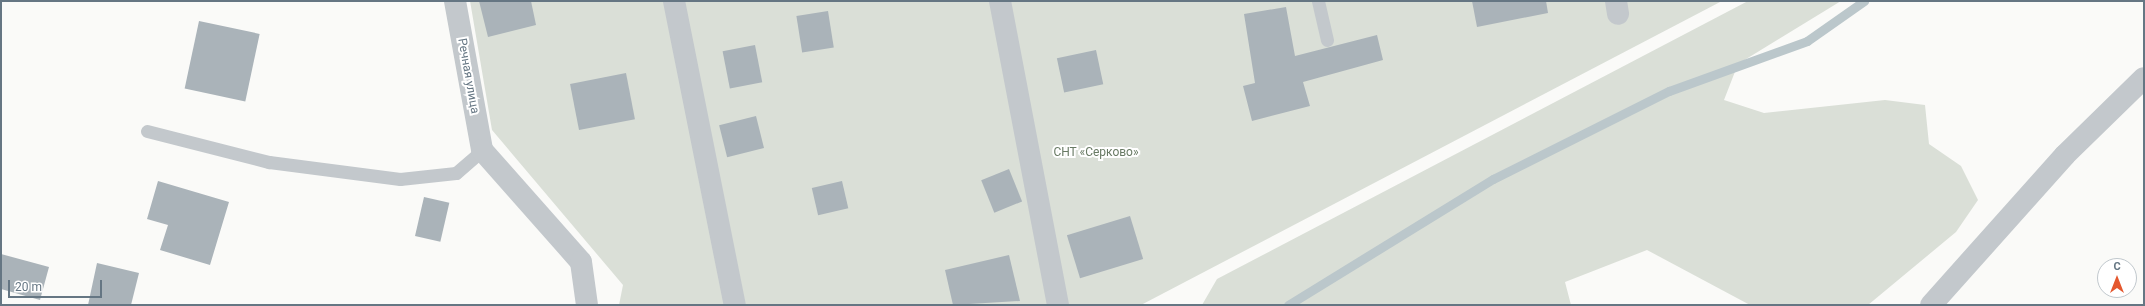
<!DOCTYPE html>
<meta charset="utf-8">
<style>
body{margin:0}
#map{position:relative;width:2145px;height:306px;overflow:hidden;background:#fafaf8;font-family:Roboto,sans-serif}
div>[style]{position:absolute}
.green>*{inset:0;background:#dadfd7}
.stream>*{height:9px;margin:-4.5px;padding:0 4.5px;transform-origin:4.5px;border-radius:4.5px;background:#bbc7cb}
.building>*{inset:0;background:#aab3b9;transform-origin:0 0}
.service>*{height:13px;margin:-6.5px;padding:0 6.5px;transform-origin:6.5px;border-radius:6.5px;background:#c3c8cc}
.minor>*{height:22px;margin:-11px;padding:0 11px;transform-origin:11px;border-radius:11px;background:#c3c8cc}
span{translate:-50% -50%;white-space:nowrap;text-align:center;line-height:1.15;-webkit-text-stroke:4px #fff;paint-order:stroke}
.street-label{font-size:12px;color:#657683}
.park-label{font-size:12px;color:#687a64}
.frame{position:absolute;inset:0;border:2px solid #657683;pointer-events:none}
.north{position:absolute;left:2097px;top:258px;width:40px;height:40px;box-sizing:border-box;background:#fff;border:1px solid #c1c8cd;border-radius:50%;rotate:0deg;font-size:11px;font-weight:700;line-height:16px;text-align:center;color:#657683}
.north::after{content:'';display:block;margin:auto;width:14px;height:18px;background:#e4572e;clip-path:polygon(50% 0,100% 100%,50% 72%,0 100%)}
.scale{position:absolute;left:8px;top:280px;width:94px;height:18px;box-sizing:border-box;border:2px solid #657683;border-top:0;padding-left:5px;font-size:12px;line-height:14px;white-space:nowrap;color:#657683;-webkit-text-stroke:3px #fff;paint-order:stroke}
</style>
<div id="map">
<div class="green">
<i style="clip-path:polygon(470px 1px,1722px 1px,1141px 305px,619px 305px,623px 285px,492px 130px)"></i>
<i style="clip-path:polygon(1748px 1px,1841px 1px,1738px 64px,1724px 100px,1764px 113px,1885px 100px,1925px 105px,1929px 144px,1961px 166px,1978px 200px,1956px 232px,1868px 305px,1750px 305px,1647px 250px,1565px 282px,1571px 305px,1202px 305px,1217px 279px)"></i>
</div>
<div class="stream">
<i style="left:1288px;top:305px;width:241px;rotate:-31.6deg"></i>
<i style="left:1493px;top:179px;width:197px;rotate:-26.6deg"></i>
<i style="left:1669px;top:91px;width:147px;rotate:-19.9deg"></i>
<i style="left:1807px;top:41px;width:70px;rotate:-35.1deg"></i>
</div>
<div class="building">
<i style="clip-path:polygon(479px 1px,531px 1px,536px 25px,488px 37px)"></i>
<i style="clip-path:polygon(1472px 1px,1546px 1px,1548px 13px,1477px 27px)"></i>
<i style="clip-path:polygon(1286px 7px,1295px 56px,1377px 35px,1383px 60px,1303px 82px,1310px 106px,1252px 121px,1243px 86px,1255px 83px,1244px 14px)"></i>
<i style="left:828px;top:11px;width:37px;height:32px;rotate:81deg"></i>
<i style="left:199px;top:21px;width:62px;height:69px;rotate:12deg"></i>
<i style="left:755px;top:45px;width:38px;height:33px;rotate:79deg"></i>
<i style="left:1096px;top:50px;width:35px;height:40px;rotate:78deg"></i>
<i style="left:626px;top:73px;width:47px;height:57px;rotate:79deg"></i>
<i style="left:756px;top:116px;width:33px;height:38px;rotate:76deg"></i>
<i style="left:1009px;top:169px;width:35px;height:30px;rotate:68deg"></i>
<i style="clip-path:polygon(158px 181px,229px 202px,210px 265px,160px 250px,168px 225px,147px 219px)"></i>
<i style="left:842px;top:181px;width:28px;height:31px;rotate:77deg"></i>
<i style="left:424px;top:197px;width:26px;height:40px;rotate:13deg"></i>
<i style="left:1130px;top:216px;width:45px;height:66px;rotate:73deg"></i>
<i style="clip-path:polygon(1px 254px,49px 267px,40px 300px,1px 289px)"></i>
<i style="clip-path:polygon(1009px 255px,1020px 301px,953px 305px,945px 270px)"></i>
<i style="clip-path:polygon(97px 263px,139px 273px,131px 305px,88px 305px)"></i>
</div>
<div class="service">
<i style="left:1318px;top:1px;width:40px;rotate:77deg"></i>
<i style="left:147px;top:131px;width:126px;rotate:14.3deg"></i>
<i style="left:269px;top:162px;width:132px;rotate:7.4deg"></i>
<i style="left:400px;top:179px;width:56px;rotate:-6.1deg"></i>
<i style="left:456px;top:173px;width:35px;rotate:-41deg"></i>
</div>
<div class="minor">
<i style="left:455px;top:1px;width:151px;rotate:79.7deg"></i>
<i style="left:482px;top:150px;width:149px;rotate:48.5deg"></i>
<i style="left:581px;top:262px;width:43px;rotate:82.1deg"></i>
<i style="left:674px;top:1px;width:310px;rotate:78.7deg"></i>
<i style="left:1000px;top:1px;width:309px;rotate:79.2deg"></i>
<i style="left:1616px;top:1px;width:13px;rotate:81deg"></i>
<i style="left:1931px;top:305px;width:201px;rotate:-48.2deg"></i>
<i style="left:2065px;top:155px;width:110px;rotate:-44.3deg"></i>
</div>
<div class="street-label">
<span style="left:468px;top:76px;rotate:80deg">Речная улица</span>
</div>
<div class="park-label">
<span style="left:1096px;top:153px">СНТ «Серково»</span>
</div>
<div class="frame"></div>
<div class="north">С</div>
<div class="scale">20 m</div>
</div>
